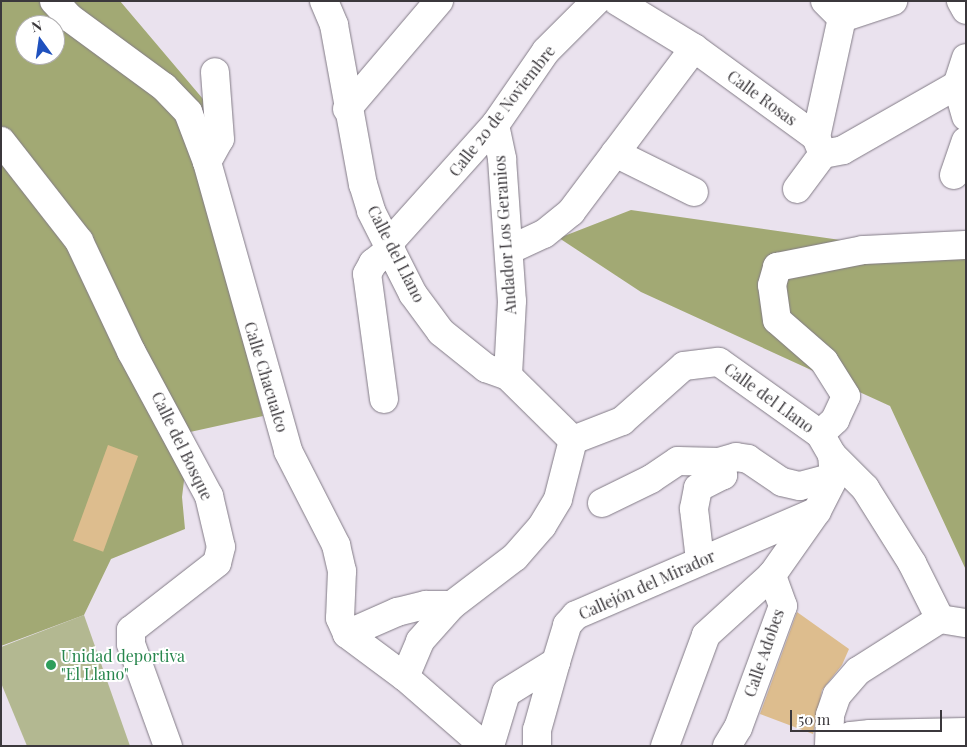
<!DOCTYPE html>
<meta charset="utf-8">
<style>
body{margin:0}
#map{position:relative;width:967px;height:747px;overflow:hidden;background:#eae2ee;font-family:"Playfair Display",serif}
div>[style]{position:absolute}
.green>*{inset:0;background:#b3b891}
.forest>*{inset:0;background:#a2a974}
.building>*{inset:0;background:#ddbd8e;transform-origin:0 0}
.roads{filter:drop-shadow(0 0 1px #827b86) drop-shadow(0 0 1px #827b86)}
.minor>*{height:28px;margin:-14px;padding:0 14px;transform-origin:14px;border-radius:14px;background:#fff}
.dots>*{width:14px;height:14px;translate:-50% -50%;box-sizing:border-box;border:2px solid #fff;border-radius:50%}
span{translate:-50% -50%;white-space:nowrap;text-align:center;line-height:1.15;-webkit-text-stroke:4px #fff;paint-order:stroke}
.street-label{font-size:16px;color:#3b383c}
.leisure-label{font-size:16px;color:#27864d}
.left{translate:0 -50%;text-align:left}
.frame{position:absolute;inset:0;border:2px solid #3b383c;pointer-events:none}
.north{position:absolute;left:15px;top:15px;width:50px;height:50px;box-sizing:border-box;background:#fff;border:1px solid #b1afb1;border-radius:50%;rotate:346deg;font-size:14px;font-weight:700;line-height:20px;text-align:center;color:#3b383c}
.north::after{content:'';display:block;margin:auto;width:18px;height:22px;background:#1f51be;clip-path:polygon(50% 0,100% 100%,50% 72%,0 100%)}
.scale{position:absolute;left:790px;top:710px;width:152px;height:22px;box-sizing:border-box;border:2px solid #3b383c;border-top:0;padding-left:6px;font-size:15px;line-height:18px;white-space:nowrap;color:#3b383c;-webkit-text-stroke:4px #fff;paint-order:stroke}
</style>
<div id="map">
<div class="green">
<i style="clip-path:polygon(84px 615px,130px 746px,27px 746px,1px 683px,1px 647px)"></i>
</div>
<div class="forest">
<i style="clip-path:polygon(evenodd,1px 1px,120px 1px,203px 99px,203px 177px,263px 416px,190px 432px,182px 497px,185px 529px,111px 559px,84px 615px,1px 646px,1px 1px,25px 25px,55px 25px,55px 55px,25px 55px,25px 25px)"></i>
<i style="clip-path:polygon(631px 210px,966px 258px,966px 570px,890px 406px,641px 292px,559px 238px)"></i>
</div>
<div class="building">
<i style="left:108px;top:445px;width:32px;height:102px;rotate:20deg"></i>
<i style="clip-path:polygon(797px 612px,849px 649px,842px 665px,822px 690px,813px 734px,760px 714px)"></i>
</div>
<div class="roads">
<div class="minor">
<i style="left:54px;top:1px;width:23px;rotate:47deg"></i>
<i style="left:70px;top:18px;width:117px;rotate:36.3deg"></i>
<i style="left:164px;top:87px;width:35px;rotate:46deg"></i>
<i style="left:188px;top:112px;width:53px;rotate:69.2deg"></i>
<i style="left:207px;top:162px;width:300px;rotate:74.3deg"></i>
<i style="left:288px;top:451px;width:106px;rotate:62.9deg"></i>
<i style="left:336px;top:545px;width:27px;rotate:77deg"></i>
<i style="left:342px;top:571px;width:47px;rotate:92.4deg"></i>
<i style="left:340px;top:618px;width:17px;rotate:66deg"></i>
<i style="left:347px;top:634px;width:72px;rotate:36.6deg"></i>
<i style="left:405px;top:677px;width:105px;rotate:41.1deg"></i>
<i style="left:324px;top:1px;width:26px;rotate:67deg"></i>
<i style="left:334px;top:25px;width:162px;rotate:79.7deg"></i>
<i style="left:363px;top:184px;width:28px;rotate:73deg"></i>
<i style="left:371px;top:211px;width:93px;rotate:63.2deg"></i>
<i style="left:413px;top:294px;width:47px;rotate:53.6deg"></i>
<i style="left:441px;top:332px;width:58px;rotate:38.7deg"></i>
<i style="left:486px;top:368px;width:23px;rotate:20deg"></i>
<i style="left:508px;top:376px;width:91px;rotate:44.6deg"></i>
<i style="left:617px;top:1px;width:90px;rotate:31.4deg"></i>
<i style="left:694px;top:48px;width:151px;rotate:36.1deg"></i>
<i style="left:816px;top:137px;width:18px;rotate:68deg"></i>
<i style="left:961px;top:1px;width:10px;rotate:61deg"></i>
<i style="left:842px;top:18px;width:54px;rotate:-18.4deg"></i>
<i style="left:966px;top:58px;width:28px;rotate:108deg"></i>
<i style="left:957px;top:85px;width:33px;rotate:74deg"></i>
<i style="left:347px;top:109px;width:142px;rotate:-49.6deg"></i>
<i style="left:495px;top:125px;width:35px;rotate:78deg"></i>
<i style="left:502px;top:159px;width:142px;rotate:86deg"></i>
<i style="left:512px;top:301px;width:75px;rotate:93.1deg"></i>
<i style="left:816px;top:137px;width:122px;rotate:-77.7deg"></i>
<i style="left:842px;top:18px;width:24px;rotate:-135deg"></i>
<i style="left:1px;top:141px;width:127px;rotate:52deg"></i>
<i style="left:79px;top:241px;width:122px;rotate:64.7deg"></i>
<i style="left:131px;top:351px;width:165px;rotate:61.7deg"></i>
<i style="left:209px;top:496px;width:52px;rotate:76.8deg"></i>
<i style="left:221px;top:547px;width:16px;rotate:104deg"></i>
<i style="left:217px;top:563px;width:109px;rotate:142.1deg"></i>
<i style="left:131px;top:630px;width:14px;rotate:90deg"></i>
<i style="left:131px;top:644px;width:109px;rotate:70.1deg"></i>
<i style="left:615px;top:153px;width:88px;rotate:26.3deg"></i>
<i style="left:823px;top:154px;width:20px;rotate:-11deg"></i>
<i style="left:843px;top:150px;width:131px;rotate:-29.7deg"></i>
<i style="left:207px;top:162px;width:26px;rotate:-61deg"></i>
<i style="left:220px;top:139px;width:67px;rotate:-94.3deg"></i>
<i style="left:954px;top:175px;width:36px;rotate:-71deg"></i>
<i style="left:797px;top:189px;width:44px;rotate:-53.4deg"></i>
<i style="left:389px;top:243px;width:159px;rotate:-48.1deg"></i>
<i style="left:495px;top:125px;width:90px;rotate:-55.4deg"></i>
<i style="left:546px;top:51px;width:71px;rotate:-45deg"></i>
<i style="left:509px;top:250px;width:38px;rotate:-25deg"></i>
<i style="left:544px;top:234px;width:35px;rotate:-39deg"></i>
<i style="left:571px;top:212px;width:205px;rotate:-53.1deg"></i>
<i style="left:384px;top:399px;width:126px;rotate:-97.7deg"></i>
<i style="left:367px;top:274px;width:13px;rotate:-61deg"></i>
<i style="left:373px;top:263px;width:23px;rotate:-38deg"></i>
<i style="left:820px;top:434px;width:21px;rotate:-43deg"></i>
<i style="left:835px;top:420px;width:26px;rotate:-65deg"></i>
<i style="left:846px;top:396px;width:41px;rotate:-122.2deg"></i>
<i style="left:824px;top:361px;width:62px;rotate:-138.9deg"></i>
<i style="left:777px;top:320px;width:35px;rotate:-98deg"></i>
<i style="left:772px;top:285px;width:19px;rotate:-74deg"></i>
<i style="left:777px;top:267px;width:88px;rotate:-11.2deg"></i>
<i style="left:863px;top:250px;width:103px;rotate:-2.8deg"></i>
<i style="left:573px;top:440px;width:53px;rotate:-21.2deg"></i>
<i style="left:622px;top:421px;width:83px;rotate:-41.6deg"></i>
<i style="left:684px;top:366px;width:35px;rotate:-7deg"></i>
<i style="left:719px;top:362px;width:124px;rotate:35.5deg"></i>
<i style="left:820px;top:434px;width:24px;rotate:60deg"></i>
<i style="left:832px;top:455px;width:47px;rotate:45deg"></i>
<i style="left:865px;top:488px;width:89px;rotate:57.9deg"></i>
<i style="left:912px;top:563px;width:63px;rotate:63.4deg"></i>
<i style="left:940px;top:619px;width:26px;rotate:9deg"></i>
<i style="left:719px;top:462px;width:18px;rotate:-16deg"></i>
<i style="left:736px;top:457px;width:12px;rotate:9deg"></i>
<i style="left:748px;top:459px;width:41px;rotate:34.1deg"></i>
<i style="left:782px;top:482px;width:18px;rotate:13deg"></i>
<i style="left:800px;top:486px;width:35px;rotate:-15deg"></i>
<i style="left:602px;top:503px;width:55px;rotate:-26.1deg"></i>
<i style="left:651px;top:479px;width:32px;rotate:-34deg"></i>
<i style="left:678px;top:461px;width:41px;rotate:1.4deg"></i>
<i style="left:719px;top:462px;width:14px;rotate:73deg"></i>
<i style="left:723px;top:475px;width:28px;rotate:153deg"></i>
<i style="left:698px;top:488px;width:21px;rotate:101deg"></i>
<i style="left:694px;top:509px;width:51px;rotate:83.3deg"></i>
<i style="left:347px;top:634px;width:55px;rotate:-23.7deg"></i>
<i style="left:397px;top:612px;width:30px;rotate:-14deg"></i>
<i style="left:426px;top:605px;width:26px"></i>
<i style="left:405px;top:677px;width:39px;rotate:-67deg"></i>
<i style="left:420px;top:641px;width:48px;rotate:-48.4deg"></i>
<i style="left:452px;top:605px;width:79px;rotate:-37.3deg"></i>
<i style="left:515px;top:557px;width:41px;rotate:-48.9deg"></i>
<i style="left:542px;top:526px;width:31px;rotate:-59deg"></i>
<i style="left:558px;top:499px;width:61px;rotate:-75.7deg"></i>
<i style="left:490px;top:746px;width:55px;rotate:-73.2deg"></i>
<i style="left:506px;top:693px;width:59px;rotate:-31.8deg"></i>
<i style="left:537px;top:746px;width:16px;rotate:-90deg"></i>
<i style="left:537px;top:730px;width:71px;rotate:-74.4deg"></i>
<i style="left:556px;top:662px;width:39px;rotate:-73deg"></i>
<i style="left:567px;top:625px;width:13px;rotate:-48deg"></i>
<i style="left:576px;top:615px;width:262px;rotate:-23.3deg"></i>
<i style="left:665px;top:746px;width:118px;rotate:-69.7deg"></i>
<i style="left:706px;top:635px;width:89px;rotate:-42.3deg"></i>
<i style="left:772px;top:575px;width:78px;rotate:-54.9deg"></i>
<i style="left:817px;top:511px;width:38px;rotate:-63deg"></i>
<i style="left:834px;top:477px;width:22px;rotate:-95deg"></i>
<i style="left:727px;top:746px;width:21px;rotate:-59deg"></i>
<i style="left:738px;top:728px;width:130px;rotate:-69.8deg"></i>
<i style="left:783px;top:606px;width:33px;rotate:-110deg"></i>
<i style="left:829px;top:746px;width:31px;rotate:-88deg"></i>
<i style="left:830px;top:715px;width:21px;rotate:-71deg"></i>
<i style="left:837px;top:695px;width:32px;rotate:-49deg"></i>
<i style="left:858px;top:671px;width:97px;rotate:-32.4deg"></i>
<i style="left:836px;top:746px;width:18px;rotate:-34deg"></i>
<i style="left:851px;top:736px;width:19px;rotate:-6deg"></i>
<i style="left:870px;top:734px;width:96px;rotate:-1.2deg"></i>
</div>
</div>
<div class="dots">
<i style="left:51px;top:665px;background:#2e9e5b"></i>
</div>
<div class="street-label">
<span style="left:762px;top:98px;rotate:36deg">Calle Rosas</span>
<span style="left:502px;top:111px;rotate:-52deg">Calle 20 de Noviembre</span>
<span style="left:505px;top:235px;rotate:-94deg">Andador Los Geranios</span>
<span style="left:396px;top:254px;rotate:63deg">Calle del Llano</span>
<span style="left:266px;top:377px;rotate:73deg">Calle Chacualco</span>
<span style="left:769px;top:398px;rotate:36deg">Calle del Llano</span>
<span style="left:182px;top:446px;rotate:64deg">Calle del Bosque</span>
<span style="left:647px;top:585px;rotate:-24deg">Callejón del Mirador</span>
<span style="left:764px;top:653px;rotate:-71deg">Calle Adobes</span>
</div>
<div class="leisure-label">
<span class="left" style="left:61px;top:665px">Unidad deportiva<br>"El Llano"</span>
</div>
<div class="frame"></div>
<div class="north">N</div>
<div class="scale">50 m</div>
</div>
